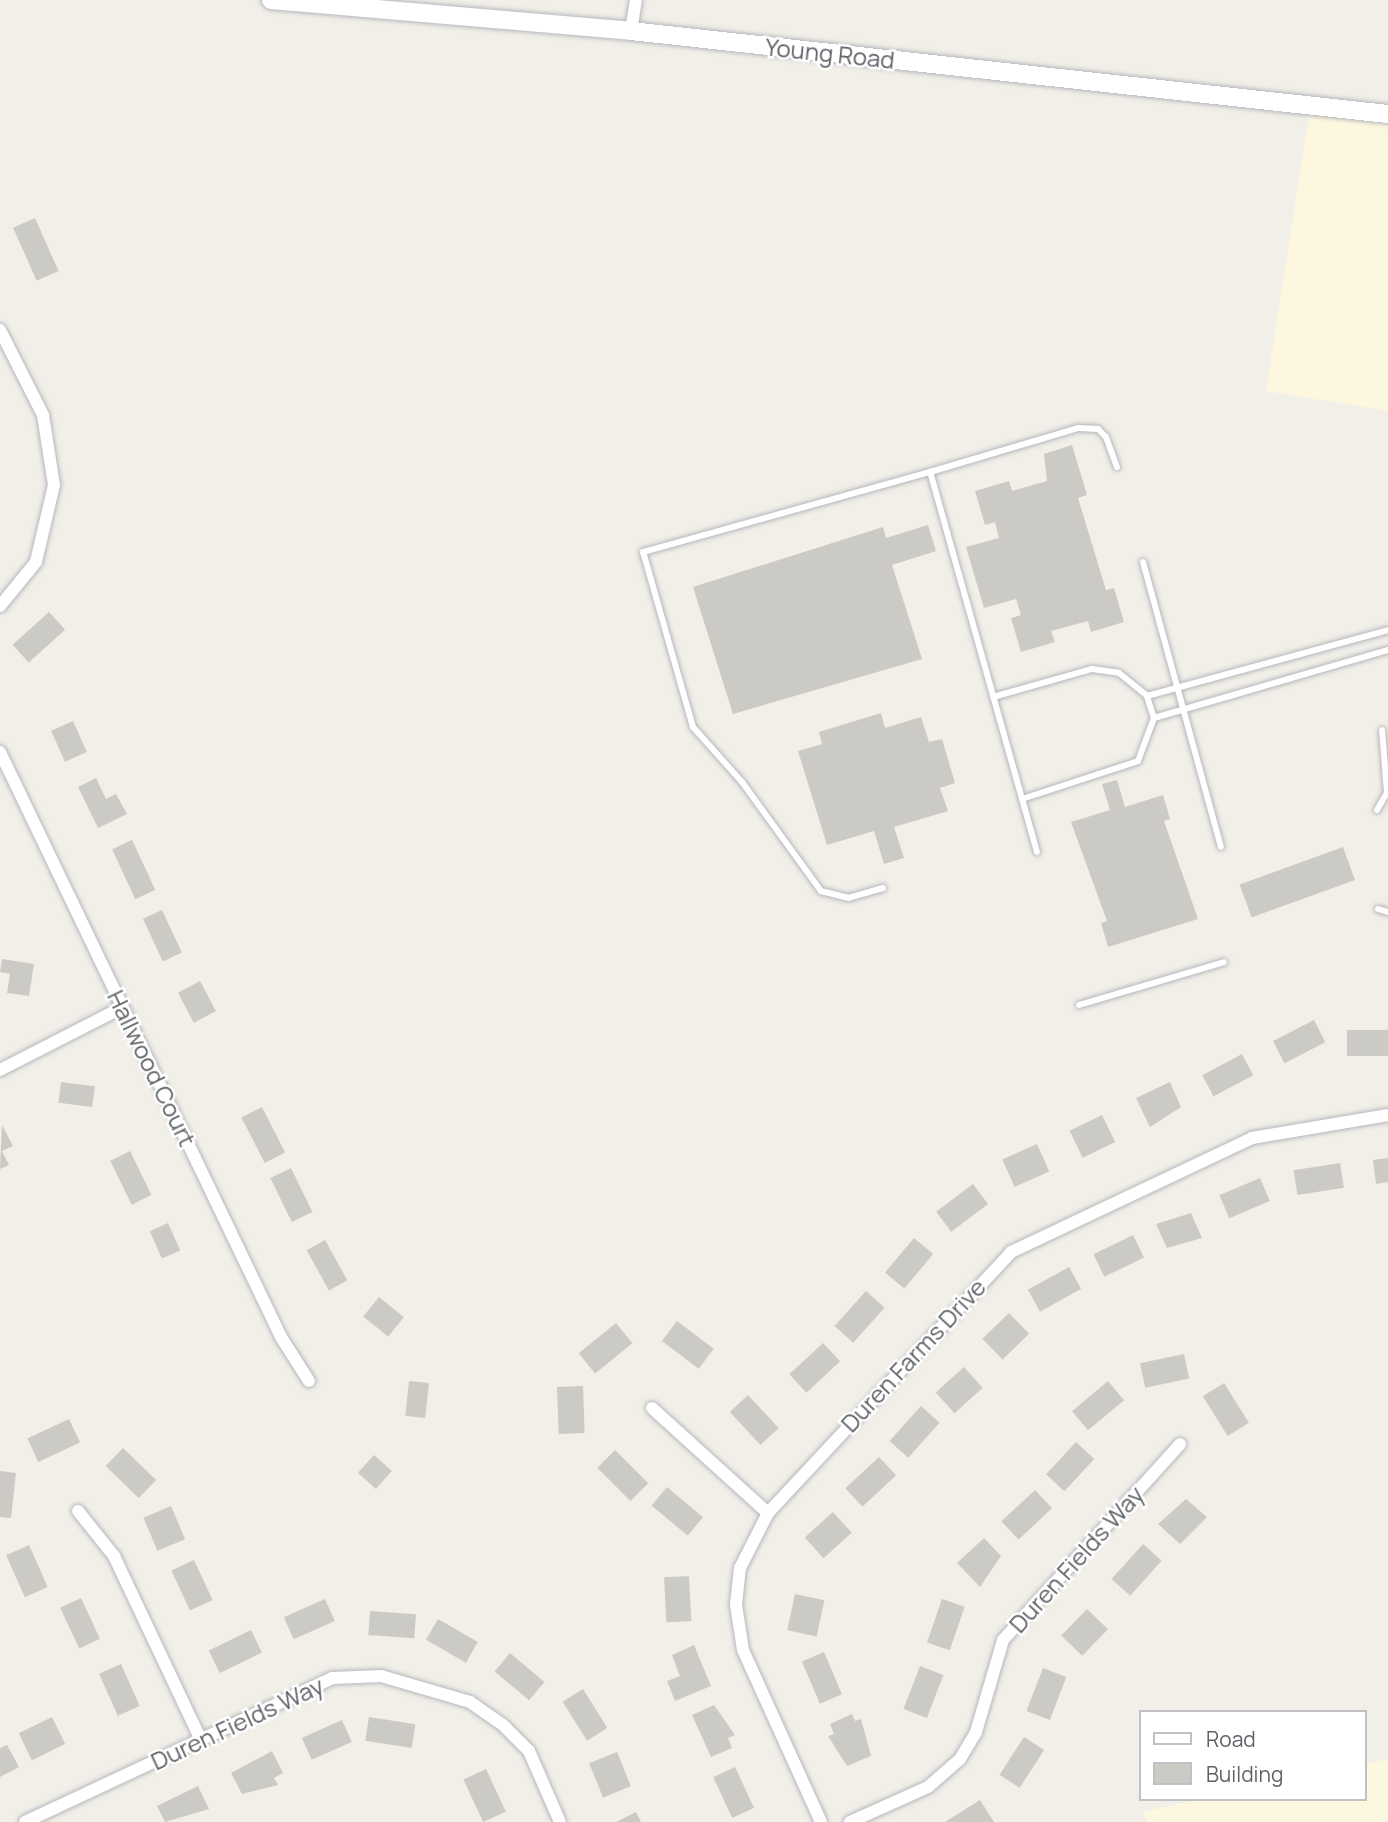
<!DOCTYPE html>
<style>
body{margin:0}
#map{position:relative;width:1388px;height:1822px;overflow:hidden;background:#f1efe8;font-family:Manrope,sans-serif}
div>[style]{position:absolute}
.commercial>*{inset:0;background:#fef7e0}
.building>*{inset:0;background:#cccac5;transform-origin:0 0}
.roads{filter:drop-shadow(0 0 2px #b5b8bc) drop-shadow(0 0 2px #b5b8bc)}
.lane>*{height:6px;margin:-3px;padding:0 3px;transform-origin:3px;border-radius:3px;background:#fff}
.street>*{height:12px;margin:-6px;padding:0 6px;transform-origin:6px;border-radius:6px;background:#fff}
.secondary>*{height:18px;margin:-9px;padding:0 9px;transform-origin:9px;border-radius:9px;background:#fff}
span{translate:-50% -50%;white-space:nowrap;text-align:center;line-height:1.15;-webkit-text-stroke:5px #fff;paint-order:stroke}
.street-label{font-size:24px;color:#5f6368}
.legend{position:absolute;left:1139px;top:1710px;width:228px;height:91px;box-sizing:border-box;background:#fff;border:2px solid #bfc1c3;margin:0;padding:9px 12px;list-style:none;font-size:21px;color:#5f6368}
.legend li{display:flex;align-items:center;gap:14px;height:35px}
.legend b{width:35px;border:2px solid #bfc1c3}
</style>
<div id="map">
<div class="commercial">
<i style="clip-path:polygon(1310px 108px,1388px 111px,1388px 411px,1266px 391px)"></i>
<i style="clip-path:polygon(1388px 1759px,1388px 1822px,1148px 1822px,1143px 1812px,1200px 1799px,1365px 1799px,1365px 1764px)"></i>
</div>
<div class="building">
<i style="left:35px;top:218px;width:58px;height:24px;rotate:66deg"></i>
<i style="clip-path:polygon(1072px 445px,1087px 495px,1078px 498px,1106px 590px,1114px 588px,1124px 622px,1091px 632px,1088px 621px,1051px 631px,1055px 642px,1021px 652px,1011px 618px,1021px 615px,1016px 599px,984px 608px,966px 547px,999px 538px,995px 522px,985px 525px,975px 491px,1009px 481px,1012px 491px,1047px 481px,1044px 454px)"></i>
<i style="clip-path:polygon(928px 525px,936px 551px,892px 565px,922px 659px,733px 714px,693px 587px,883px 527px,886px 538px)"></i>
<i style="left:49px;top:612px;width:24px;height:49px;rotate:48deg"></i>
<i style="clip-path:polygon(881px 713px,885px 728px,921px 717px,929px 742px,942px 739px,955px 783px,940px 788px,948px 811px,894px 827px,904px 858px,884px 864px,874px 831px,827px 845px,798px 751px,822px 744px,819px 732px)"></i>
<i style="left:73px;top:721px;width:34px;height:24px;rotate:66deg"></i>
<i style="clip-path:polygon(96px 778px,106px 799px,116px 794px,127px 814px,98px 828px,78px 787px)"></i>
<i style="clip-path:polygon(1117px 780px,1125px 807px,1163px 795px,1170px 819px,1164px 821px,1198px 919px,1108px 947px,1101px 923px,1107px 921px,1071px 822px,1110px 810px,1102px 784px)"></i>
<i style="left:132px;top:840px;width:55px;height:22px;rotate:65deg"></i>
<i style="left:1343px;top:847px;width:35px;height:110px;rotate:70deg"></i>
<i style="left:162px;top:910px;width:47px;height:21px;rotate:65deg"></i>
<i style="clip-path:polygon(2px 959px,34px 964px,29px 996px,7px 993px,10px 974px,0 972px)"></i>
<i style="left:200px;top:981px;width:34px;height:25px;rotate:62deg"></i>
<i style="left:1314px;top:1020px;width:25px;height:46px;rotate:63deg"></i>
<i style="left:1388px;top:1030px;width:26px;height:41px;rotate:90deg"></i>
<i style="left:1242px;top:1054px;width:24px;height:45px;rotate:62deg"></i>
<i style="left:61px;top:1082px;width:34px;height:21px;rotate:7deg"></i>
<i style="clip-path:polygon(1170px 1082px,1181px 1107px,1150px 1127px,1136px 1098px)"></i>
<i style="left:262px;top:1107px;width:51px;height:23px;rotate:63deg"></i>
<i style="left:1102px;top:1115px;width:30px;height:36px;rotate:64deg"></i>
<i style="clip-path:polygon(2px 1125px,13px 1146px,2px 1151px,9px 1165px,0 1169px)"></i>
<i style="left:1037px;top:1144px;width:30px;height:38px;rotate:66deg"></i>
<i style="left:130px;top:1151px;width:49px;height:22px;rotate:64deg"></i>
<i style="clip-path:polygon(1388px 1158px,1388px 1182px,1376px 1184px,1373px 1160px)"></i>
<i style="left:1340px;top:1163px;width:25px;height:47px;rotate:81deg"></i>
<i style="left:291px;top:1168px;width:49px;height:23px;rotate:64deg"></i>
<i style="left:1260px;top:1178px;width:25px;height:44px;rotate:67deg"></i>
<i style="left:973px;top:1184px;width:25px;height:46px;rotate:53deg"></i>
<i style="clip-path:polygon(1191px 1213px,1202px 1238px,1167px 1248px,1156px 1224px)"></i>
<i style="left:168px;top:1223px;width:30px;height:20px;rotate:66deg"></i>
<i style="left:1133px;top:1235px;width:25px;height:44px;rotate:64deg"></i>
<i style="left:914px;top:1238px;width:25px;height:45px;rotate:40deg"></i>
<i style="left:325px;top:1240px;width:46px;height:21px;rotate:61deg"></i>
<i style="left:1069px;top:1267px;width:25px;height:47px;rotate:61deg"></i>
<i style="left:866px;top:1291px;width:25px;height:47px;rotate:42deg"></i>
<i style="left:379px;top:1297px;width:32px;height:25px;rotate:39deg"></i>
<i style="left:1009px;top:1313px;width:29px;height:37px;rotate:46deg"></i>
<i style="left:677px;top:1321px;width:46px;height:25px;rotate:37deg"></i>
<i style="left:616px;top:1323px;width:26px;height:48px;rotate:51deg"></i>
<i style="left:823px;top:1343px;width:25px;height:46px;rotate:47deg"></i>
<i style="left:1184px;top:1354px;width:25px;height:45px;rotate:78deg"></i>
<i style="left:964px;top:1367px;width:28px;height:38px;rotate:48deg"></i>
<i style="left:409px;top:1381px;width:20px;height:35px;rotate:6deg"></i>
<i style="left:1108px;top:1381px;width:25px;height:47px;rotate:50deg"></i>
<i style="left:1224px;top:1383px;width:47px;height:25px;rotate:58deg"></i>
<i style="left:583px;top:1386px;width:47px;height:26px;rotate:88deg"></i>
<i style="left:748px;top:1395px;width:45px;height:25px;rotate:47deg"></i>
<i style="left:921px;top:1406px;width:25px;height:47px;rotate:42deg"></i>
<i style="left:69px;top:1419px;width:26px;height:46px;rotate:65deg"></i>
<i style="left:1076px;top:1442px;width:25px;height:44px;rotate:43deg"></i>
<i style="left:123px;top:1448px;width:46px;height:25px;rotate:44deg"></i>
<i style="left:615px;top:1450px;width:47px;height:25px;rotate:45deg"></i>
<i style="left:374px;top:1455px;width:24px;height:24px;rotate:42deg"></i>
<i style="left:879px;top:1457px;width:25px;height:46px;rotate:47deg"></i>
<i style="clip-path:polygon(0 1471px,16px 1473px,11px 1518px,0 1517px)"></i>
<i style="left:667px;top:1487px;width:47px;height:24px;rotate:40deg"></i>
<i style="left:1035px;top:1490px;width:25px;height:46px;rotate:47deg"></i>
<i style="clip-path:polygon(1186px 1499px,1207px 1517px,1180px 1544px,1158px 1524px)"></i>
<i style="left:171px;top:1506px;width:36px;height:30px;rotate:67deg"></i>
<i style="left:833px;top:1512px;width:28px;height:38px;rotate:48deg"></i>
<i style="clip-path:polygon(984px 1538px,1001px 1556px,980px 1587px,957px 1563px)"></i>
<i style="left:1143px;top:1544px;width:25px;height:47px;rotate:42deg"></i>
<i style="left:29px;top:1545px;width:46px;height:25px;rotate:66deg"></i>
<i style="left:194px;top:1560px;width:44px;height:25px;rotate:65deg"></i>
<i style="left:689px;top:1576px;width:45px;height:25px;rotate:87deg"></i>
<i style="left:795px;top:1594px;width:30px;height:37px;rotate:12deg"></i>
<i style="left:81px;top:1598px;width:45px;height:23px;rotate:65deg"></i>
<i style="left:325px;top:1599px;width:24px;height:45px;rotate:66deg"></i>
<i style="left:942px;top:1599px;width:24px;height:46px;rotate:19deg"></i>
<i style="left:1087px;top:1609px;width:29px;height:37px;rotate:44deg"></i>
<i style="left:370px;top:1611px;width:46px;height:24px;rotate:4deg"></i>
<i style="left:438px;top:1619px;width:46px;height:24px;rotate:30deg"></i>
<i style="left:251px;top:1630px;width:25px;height:47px;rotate:64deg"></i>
<i style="clip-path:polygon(694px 1645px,711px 1686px,675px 1701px,667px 1681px,680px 1676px,672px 1655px)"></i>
<i style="left:824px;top:1652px;width:46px;height:24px;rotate:67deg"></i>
<i style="left:510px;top:1653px;width:45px;height:24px;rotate:40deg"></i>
<i style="left:121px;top:1664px;width:46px;height:24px;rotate:66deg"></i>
<i style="left:920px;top:1666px;width:25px;height:46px;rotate:21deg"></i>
<i style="left:1043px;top:1668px;width:25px;height:46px;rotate:21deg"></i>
<i style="left:583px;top:1689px;width:46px;height:24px;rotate:58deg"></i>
<i style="clip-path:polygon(714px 1705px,735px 1735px,728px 1738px,732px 1748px,711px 1757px,692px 1715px)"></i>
<i style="clip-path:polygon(852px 1714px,855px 1721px,861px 1719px,871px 1756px,847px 1766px,828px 1736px,834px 1734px,830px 1724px)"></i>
<i style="left:52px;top:1717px;width:30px;height:37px;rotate:64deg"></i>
<i style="left:369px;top:1717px;width:47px;height:24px;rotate:9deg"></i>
<i style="left:342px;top:1720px;width:24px;height:44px;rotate:66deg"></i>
<i style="left:1024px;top:1737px;width:24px;height:45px;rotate:33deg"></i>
<i style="clip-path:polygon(7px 1745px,19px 1767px,0 1777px,0 1748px)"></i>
<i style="clip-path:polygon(272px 1751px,283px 1773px,274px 1778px,278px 1785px,242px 1794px,231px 1773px)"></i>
<i style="left:617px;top:1752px;width:37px;height:30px;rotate:68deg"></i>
<i style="left:735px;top:1767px;width:45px;height:24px;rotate:65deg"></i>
<i style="left:486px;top:1769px;width:47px;height:25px;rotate:65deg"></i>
<i style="clip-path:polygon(198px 1786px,209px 1809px,165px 1822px,157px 1806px)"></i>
<i style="clip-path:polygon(980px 1800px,994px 1822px,945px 1822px)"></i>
<i style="clip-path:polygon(636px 1812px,641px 1822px,616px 1822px)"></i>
</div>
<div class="roads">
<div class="lane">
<i style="left:1143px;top:562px;width:295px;rotate:74.7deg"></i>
<i style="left:993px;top:697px;width:103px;rotate:-15.8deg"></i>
<i style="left:1092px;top:669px;width:27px;rotate:8deg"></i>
<i style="left:1119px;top:673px;width:36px;rotate:39deg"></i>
<i style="left:1147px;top:696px;width:250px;rotate:-15.3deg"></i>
<i style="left:1154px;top:718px;width:244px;rotate:-16.2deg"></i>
<i style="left:1022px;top:799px;width:122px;rotate:-18.1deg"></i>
<i style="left:1138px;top:761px;width:46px;rotate:-69.6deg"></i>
<i style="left:1154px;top:718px;width:23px;rotate:-108deg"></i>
<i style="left:1377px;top:810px;width:20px;rotate:-60deg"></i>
<i style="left:1387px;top:793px;width:63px;rotate:-94.5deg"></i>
<i style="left:1037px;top:852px;width:395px;rotate:-105.7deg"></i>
<i style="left:930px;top:472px;width:155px;rotate:-16.5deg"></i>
<i style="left:1079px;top:428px;width:19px;rotate:3deg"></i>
<i style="left:1098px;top:429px;width:11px;rotate:45deg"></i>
<i style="left:1106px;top:437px;width:32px;rotate:70deg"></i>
<i style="left:883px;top:888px;width:35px;rotate:164deg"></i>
<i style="left:849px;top:898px;width:29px;rotate:-166deg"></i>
<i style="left:821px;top:891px;width:135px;rotate:-125.9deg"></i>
<i style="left:742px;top:782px;width:74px;rotate:-131.7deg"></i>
<i style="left:693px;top:727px;width:182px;rotate:-105.9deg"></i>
<i style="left:643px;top:552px;width:298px;rotate:-15.6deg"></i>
<i style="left:1378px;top:909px;width:10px;rotate:17deg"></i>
<i style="left:1079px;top:1005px;width:151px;rotate:-16.5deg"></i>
</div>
<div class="street">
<i style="left:631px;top:31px;width:31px;rotate:-81deg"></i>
<i style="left:0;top:330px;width:95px;rotate:63.2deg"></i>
<i style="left:43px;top:415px;width:71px;rotate:81.1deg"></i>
<i style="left:54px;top:485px;width:79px;rotate:103.2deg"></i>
<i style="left:36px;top:562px;width:57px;rotate:129.3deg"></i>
<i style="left:0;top:752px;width:649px;rotate:64.34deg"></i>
<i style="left:281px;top:1337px;width:52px;rotate:57.5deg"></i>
<i style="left:0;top:1070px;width:138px;rotate:-27.1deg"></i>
<i style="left:652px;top:1408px;width:156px;rotate:42.2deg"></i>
<i style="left:78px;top:1511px;width:58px;rotate:51.3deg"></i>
<i style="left:114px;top:1556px;width:204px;rotate:64.7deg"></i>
<i style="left:25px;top:1822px;width:339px;rotate:-25.1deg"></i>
<i style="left:332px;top:1678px;width:49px;rotate:-2.3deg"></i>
<i style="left:381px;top:1676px;width:93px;rotate:16.3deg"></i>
<i style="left:470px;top:1702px;width:40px;rotate:34.9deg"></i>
<i style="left:503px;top:1725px;width:37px;rotate:45deg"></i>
<i style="left:529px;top:1751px;width:77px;rotate:66.4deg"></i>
<i style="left:821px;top:1822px;width:189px;rotate:-114.4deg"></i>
<i style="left:743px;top:1650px;width:46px;rotate:-98.8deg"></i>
<i style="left:736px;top:1605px;width:37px;rotate:-84deg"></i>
<i style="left:740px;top:1568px;width:62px;rotate:-63deg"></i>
<i style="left:768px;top:1513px;width:357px;rotate:-47deg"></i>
<i style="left:1011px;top:1252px;width:267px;rotate:-25.3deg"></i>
<i style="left:1252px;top:1138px;width:138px;rotate:-9.6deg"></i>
<i style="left:850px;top:1822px;width:85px;rotate:-24.2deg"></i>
<i style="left:928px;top:1787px;width:43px;rotate:-41.2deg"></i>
<i style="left:960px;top:1759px;width:31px;rotate:-59deg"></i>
<i style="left:976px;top:1732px;width:96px;rotate:-73.6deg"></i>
<i style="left:1003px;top:1640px;width:264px;rotate:-47.9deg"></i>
</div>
<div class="secondary">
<i style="left:271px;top:0;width:361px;rotate:4.9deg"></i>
<i style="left:631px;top:31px;width:762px;rotate:6.26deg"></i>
</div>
</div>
<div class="street-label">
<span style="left:830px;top:53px;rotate:6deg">Young Road</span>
<span style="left:152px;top:1068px;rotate:64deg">Hallwood Court</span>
<span style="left:913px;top:1355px;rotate:-47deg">Duren Farms Drive</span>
<span style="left:1076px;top:1559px;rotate:-48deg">Duren Fields Way</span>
<span style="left:237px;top:1723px;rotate:-25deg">Duren Fields Way</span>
</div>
<ul class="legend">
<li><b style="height:9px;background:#fff"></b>Road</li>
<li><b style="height:19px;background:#cccac5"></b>Building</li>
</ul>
</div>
